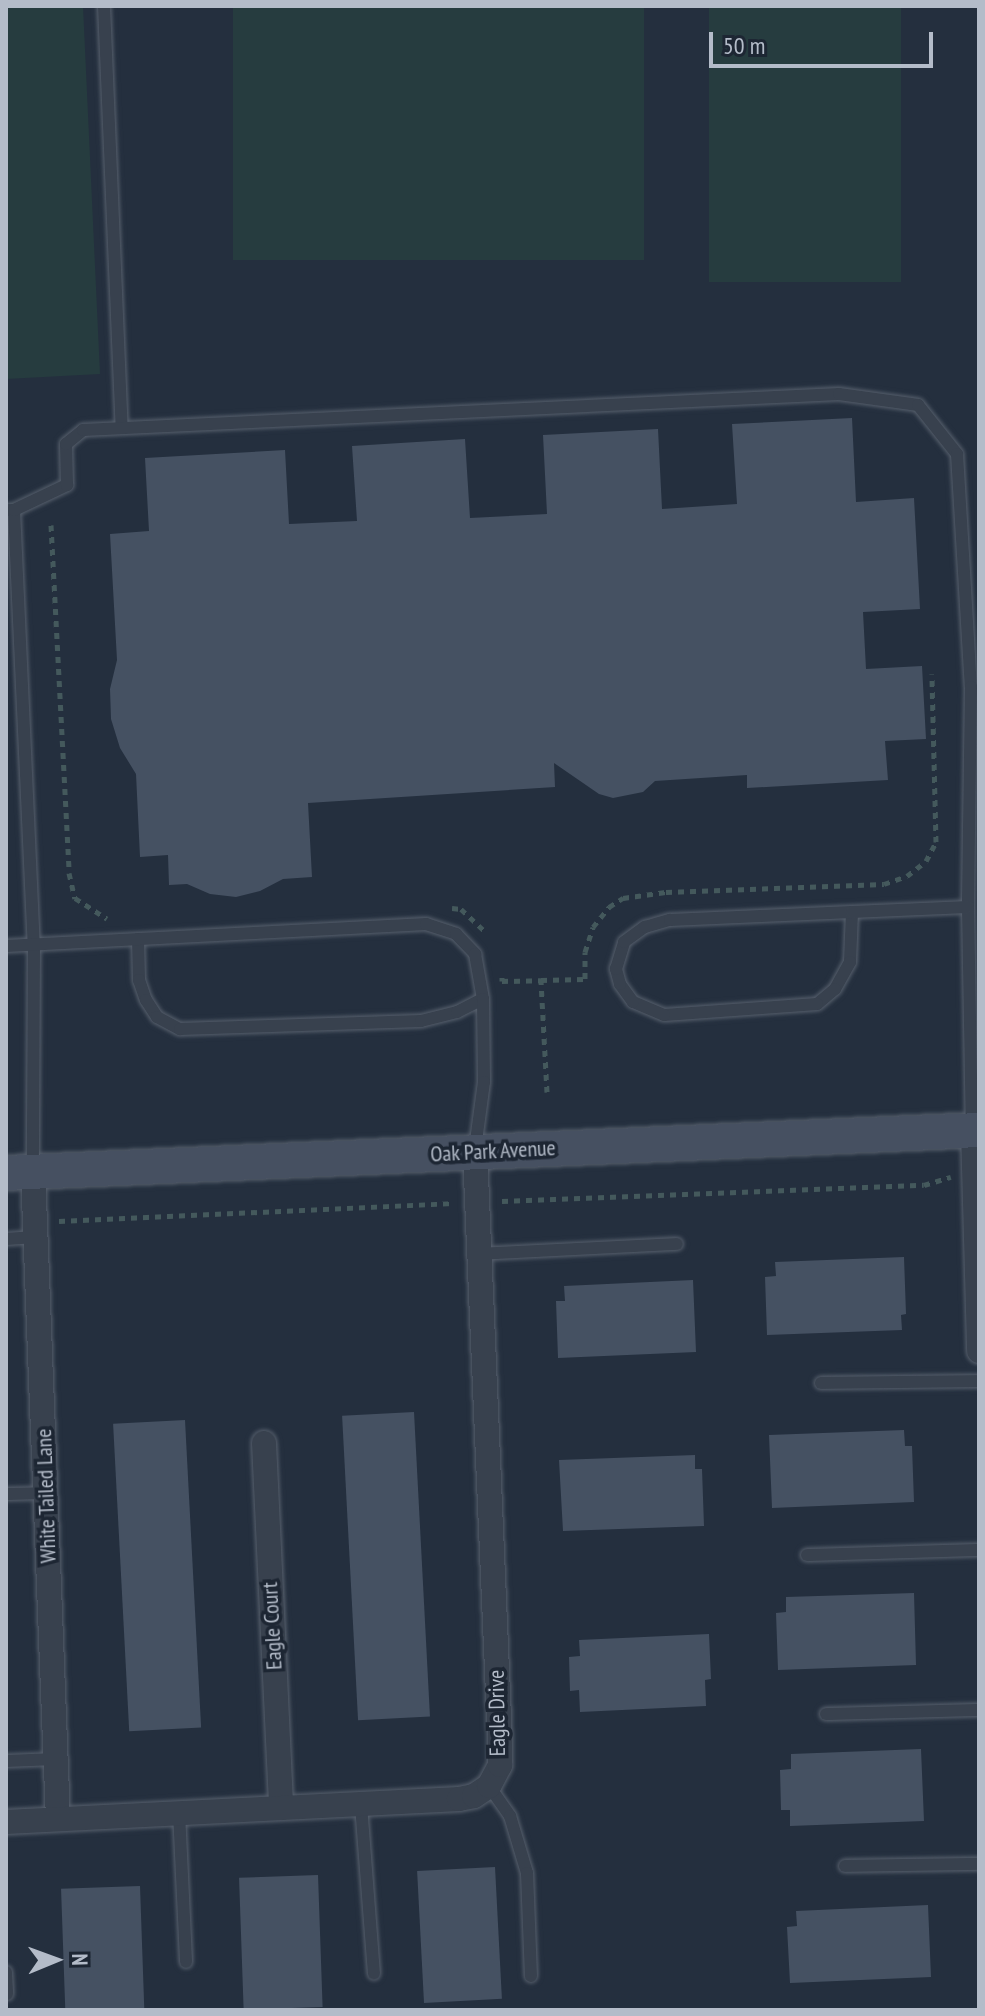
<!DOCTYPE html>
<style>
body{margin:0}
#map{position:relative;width:985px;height:2016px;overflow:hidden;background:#242f3e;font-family:"PT Sans Narrow",sans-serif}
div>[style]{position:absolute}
.green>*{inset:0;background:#263c3f;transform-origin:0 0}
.building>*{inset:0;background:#455162;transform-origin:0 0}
.path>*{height:5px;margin-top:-2.5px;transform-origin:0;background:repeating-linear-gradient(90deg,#44595c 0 6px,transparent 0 12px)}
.roads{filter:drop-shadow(0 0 2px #565f6c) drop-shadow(0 0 2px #565f6c)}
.lane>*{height:12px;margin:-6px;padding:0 6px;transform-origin:6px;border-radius:6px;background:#38414e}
.street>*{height:24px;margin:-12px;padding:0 12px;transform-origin:12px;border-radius:12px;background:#38414e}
.secondary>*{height:34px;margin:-17px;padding:0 17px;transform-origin:17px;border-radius:17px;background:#465061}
span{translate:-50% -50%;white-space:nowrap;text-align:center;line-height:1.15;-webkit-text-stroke:7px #1d2633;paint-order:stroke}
.street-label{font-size:22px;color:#b4bcc9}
.frame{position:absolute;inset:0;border:8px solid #b4bcc9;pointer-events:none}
.north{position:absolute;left:16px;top:1920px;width:80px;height:80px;-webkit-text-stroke:6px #1d2633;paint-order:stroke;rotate:89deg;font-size:22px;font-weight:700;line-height:32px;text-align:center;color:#b4bcc9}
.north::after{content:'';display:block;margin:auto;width:28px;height:36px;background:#b4bcc9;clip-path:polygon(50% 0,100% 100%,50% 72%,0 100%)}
.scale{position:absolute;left:709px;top:32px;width:224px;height:36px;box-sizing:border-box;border:4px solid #b4bcc9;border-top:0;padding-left:10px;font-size:24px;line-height:28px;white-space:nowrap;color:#b4bcc9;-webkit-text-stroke:6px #1d2633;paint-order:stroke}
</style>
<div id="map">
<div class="green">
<i style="clip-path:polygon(6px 6px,83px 6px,100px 374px,6px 379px)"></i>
<i style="left:233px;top:6px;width:411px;height:254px"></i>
<i style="left:709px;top:6px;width:192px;height:276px"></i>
</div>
<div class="building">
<i style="clip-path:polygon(852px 418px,856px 502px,914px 498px,920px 609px,863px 612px,866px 669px,922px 666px,926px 739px,885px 741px,888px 780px,747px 788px,747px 775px,655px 781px,643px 792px,613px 798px,599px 794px,554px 763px,555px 787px,308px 803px,312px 877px,283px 879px,260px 891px,236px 897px,210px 894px,187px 884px,169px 885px,168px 855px,140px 857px,136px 774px,120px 748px,111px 719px,110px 689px,117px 660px,110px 534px,149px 531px,145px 458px,285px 450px,289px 524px,357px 521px,352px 446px,465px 439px,470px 518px,547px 514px,543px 435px,658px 429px,662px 509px,737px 504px,732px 424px)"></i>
<i style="clip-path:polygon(904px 1257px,906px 1314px,901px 1315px,902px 1330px,767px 1335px,765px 1277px,776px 1276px,775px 1262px)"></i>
<i style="clip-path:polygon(693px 1280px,696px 1352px,558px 1358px,556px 1301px,565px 1301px,564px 1286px)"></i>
<i style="left:414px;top:1412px;width:305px;height:72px;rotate:87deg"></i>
<i style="left:185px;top:1420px;width:308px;height:72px;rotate:87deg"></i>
<i style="clip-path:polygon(904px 1430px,905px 1446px,912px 1446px,914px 1502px,772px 1508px,769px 1435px)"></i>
<i style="clip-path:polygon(695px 1455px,695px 1469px,702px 1469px,704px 1526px,563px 1531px,559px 1460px)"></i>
<i style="clip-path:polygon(914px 1593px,916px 1665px,778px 1670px,776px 1613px,786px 1612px,786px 1597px)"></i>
<i style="clip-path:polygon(709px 1634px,711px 1679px,705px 1680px,706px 1706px,580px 1712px,579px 1690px,570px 1691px,569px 1657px,580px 1656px,579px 1640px)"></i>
<i style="clip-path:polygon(921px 1749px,924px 1821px,790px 1826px,790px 1810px,781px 1810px,780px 1770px,791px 1769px,791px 1754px)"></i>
<i style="left:495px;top:1867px;width:132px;height:78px;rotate:87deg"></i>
<i style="left:318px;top:1875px;width:132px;height:79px;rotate:88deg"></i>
<i style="left:140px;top:1886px;width:124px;height:79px;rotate:88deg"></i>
<i style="clip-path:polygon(928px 1905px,931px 1977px,790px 1983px,787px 1927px,797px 1926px,796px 1911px)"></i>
</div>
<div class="path">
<i style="left:51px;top:525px;width:348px;rotate:87deg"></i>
<i style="left:69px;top:873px;width:26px;rotate:77deg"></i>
<i style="left:75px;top:898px;width:38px;rotate:33deg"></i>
<i style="left:452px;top:908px;width:9px;rotate:6deg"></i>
<i style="left:461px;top:909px;width:33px;rotate:43deg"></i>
<i style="left:502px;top:977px;width:4px;rotate:90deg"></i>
<i style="left:502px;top:981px;width:39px;rotate:-1deg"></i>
<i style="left:547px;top:1092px;width:112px;rotate:-93.1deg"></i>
<i style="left:541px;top:980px;width:44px;rotate:-1.3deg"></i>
<i style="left:585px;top:979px;width:27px;rotate:-90deg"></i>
<i style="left:585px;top:952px;width:26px;rotate:-72deg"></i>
<i style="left:593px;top:927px;width:26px;rotate:-51deg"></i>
<i style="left:609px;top:907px;width:17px;rotate:-33deg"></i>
<i style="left:623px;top:898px;width:43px;rotate:-7.9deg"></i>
<i style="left:666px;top:892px;width:218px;rotate:-2.1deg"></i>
<i style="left:884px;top:884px;width:24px;rotate:-19deg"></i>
<i style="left:907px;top:876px;width:24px;rotate:-38deg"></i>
<i style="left:926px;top:861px;width:21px;rotate:-62deg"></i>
<i style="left:936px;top:842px;width:168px;rotate:-91.4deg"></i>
<i style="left:502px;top:1201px;width:422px;rotate:-2.2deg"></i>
<i style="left:924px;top:1185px;width:28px;rotate:-17deg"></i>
<i style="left:59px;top:1221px;width:394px;rotate:-2.6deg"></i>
</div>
<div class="roads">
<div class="lane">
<i style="left:104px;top:6px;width:422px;rotate:87.6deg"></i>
<i style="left:9px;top:510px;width:5px"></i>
<i style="left:14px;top:510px;width:434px;rotate:87.4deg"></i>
<i style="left:34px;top:944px;width:226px;rotate:90.3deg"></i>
<i style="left:14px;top:510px;width:59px;rotate:-25.3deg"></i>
<i style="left:67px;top:485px;width:41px;rotate:-91.4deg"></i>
<i style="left:66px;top:444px;width:22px;rotate:-39deg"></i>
<i style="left:83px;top:430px;width:757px;rotate:-2.73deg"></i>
<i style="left:839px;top:394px;width:80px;rotate:7.9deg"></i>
<i style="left:918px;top:405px;width:63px;rotate:51.5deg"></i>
<i style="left:957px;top:454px;width:233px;rotate:86.6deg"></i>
<i style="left:971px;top:687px;width:220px;rotate:90.8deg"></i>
<i style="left:968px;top:907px;width:220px;rotate:89deg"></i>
<i style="left:852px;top:912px;width:50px;rotate:92.3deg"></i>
<i style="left:850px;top:962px;width:31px;rotate:119deg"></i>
<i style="left:835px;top:989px;width:23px;rotate:140deg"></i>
<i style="left:817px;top:1004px;width:153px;rotate:175.9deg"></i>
<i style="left:664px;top:1015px;width:34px;rotate:-157deg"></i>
<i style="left:633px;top:1002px;width:22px;rotate:-126deg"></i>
<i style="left:620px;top:984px;width:16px;rotate:-105deg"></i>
<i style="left:616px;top:969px;width:28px;rotate:-73deg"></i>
<i style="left:624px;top:942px;width:26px;rotate:-36deg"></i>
<i style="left:645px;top:927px;width:26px;rotate:-16deg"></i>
<i style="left:670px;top:920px;width:182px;rotate:-2.5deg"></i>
<i style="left:852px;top:912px;width:116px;rotate:-2.5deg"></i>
<i style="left:138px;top:939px;width:41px;rotate:88.6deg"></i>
<i style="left:139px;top:980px;width:21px;rotate:71deg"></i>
<i style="left:146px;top:1000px;width:20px;rotate:57deg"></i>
<i style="left:157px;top:1017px;width:26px;rotate:28deg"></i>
<i style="left:180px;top:1029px;width:241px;rotate:-1.9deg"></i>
<i style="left:421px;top:1021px;width:37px;rotate:-14deg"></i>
<i style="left:457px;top:1012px;width:29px;rotate:-27deg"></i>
<i style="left:6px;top:946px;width:421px;rotate:-3deg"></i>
<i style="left:426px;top:924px;width:32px;rotate:18deg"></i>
<i style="left:456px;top:934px;width:28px;rotate:46deg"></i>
<i style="left:475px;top:954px;width:46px;rotate:79.9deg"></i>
<i style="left:483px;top:999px;width:83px;rotate:89.3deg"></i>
<i style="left:484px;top:1082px;width:68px;rotate:97.7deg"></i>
<i style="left:6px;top:1239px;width:29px;rotate:-4deg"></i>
<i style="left:478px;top:1254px;width:199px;rotate:-2.9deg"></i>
<i style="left:821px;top:1383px;width:158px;rotate:-0.7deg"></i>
<i style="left:6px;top:1494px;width:40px;rotate:-1.4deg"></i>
<i style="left:807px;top:1555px;width:172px;rotate:-1.7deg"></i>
<i style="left:826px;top:1714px;width:153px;rotate:-1.5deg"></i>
<i style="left:6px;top:1761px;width:50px;rotate:-2.3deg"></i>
<i style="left:489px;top:1786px;width:37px;rotate:55deg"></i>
<i style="left:510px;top:1816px;width:59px;rotate:73.4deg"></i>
<i style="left:527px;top:1873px;width:103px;rotate:87.8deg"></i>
<i style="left:361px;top:1805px;width:169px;rotate:85.6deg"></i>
<i style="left:179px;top:1812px;width:150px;rotate:87.3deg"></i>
<i style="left:845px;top:1866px;width:134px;rotate:-0.9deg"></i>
<i style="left:6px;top:1972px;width:22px;rotate:87deg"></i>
</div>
<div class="street">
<i style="left:973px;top:1130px;width:221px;rotate:88.4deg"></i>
<i style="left:33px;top:1172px;width:647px;rotate:87.79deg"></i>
<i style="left:264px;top:1443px;width:365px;rotate:87.3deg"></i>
<i style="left:6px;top:1822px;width:454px;rotate:-2.9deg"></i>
<i style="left:459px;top:1799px;width:15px;rotate:-11deg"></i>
<i style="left:474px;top:1796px;width:18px;rotate:-34deg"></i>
<i style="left:489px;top:1786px;width:24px;rotate:-62deg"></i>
<i style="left:500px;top:1765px;width:24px;rotate:-90deg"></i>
<i style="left:500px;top:1741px;width:590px;rotate:-92.43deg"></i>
</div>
<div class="secondary">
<i style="left:6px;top:1173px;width:974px;rotate:-2.53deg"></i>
</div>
</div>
<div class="street-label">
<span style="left:493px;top:1151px;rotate:-3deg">Oak Park Avenue</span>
<span style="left:46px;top:1496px;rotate:-92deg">White Tailed Lane</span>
<span style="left:272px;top:1626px;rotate:-93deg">Eagle Court</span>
<span style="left:497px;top:1713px;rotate:-91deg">Eagle Drive</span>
</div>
<div class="frame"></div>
<div class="north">N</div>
<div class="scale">50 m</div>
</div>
